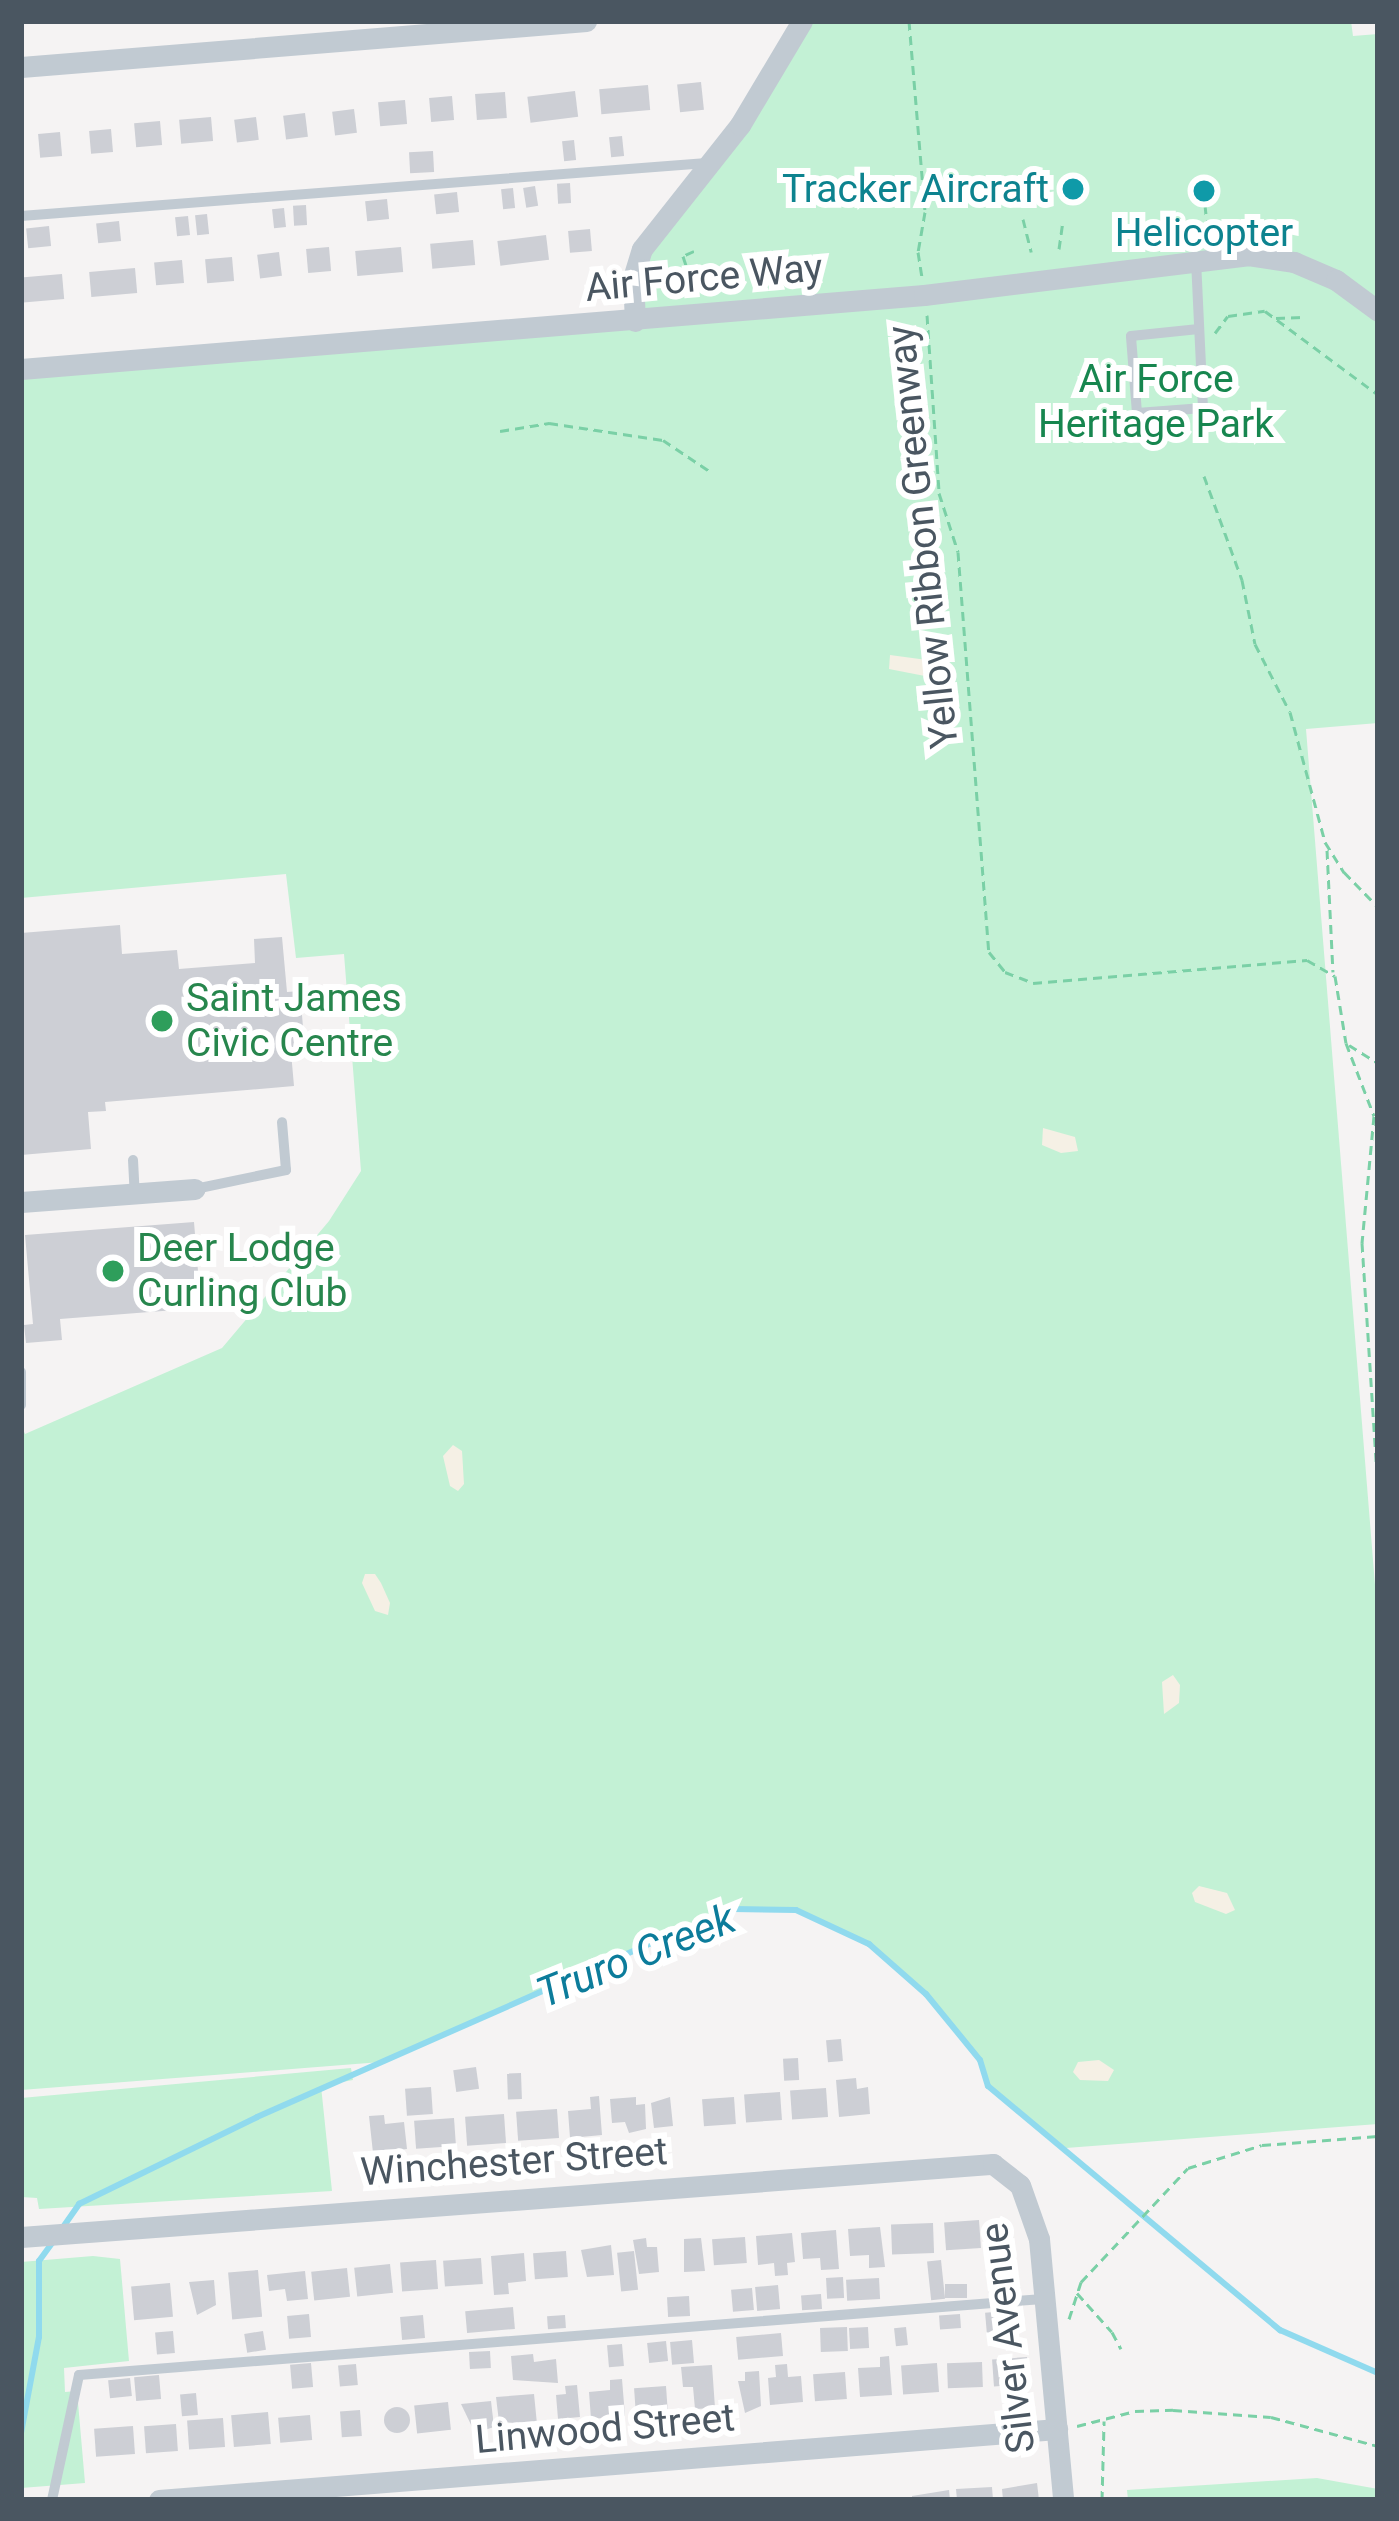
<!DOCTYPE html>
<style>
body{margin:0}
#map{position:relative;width:1399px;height:2521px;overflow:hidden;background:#f5f3f3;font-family:Roboto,sans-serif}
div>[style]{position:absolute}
.green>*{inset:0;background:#c3f1d5}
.sand>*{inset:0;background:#f5f0e5}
.stream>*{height:6px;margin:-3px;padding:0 3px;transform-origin:3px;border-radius:3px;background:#90daee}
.building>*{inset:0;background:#cdcfd5;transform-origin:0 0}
.round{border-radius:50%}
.path>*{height:3px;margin-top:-1.5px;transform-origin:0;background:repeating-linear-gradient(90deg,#7ad0a6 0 9px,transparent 0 15px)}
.service>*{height:10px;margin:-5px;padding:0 5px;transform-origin:5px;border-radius:5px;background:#c1cad2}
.minor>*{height:21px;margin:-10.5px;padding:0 10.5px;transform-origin:10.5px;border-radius:10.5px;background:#c1cad2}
.dots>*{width:33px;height:33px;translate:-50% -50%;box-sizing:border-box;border:6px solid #fff;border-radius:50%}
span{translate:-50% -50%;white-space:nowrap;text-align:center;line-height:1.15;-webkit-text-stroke:12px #fff;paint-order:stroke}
.culture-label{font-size:39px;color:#0d838f}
.right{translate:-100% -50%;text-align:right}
.street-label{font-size:39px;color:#4a5661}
.park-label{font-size:39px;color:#17864f}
.leisure-label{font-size:39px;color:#27864d}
.left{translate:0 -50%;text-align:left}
.water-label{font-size:42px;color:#0c7c9b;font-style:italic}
.frame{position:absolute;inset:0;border:24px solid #4a5661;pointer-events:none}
</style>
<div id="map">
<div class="green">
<i style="clip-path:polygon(802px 21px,1351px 21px,1353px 36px,1378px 34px,1378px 723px,1306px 729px,1378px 1622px,1378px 2124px,1066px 2148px,988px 2086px,980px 2060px,927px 1995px,869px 1945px,796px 1910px,733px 1909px,381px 2062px,21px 2090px,21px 1425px,25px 1434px,222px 1348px,329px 1221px,361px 1171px,344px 954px,296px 958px,286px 874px,21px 898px,21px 369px,635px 321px,633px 278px)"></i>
<i style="clip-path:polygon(351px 2068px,353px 2080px,321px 2086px,332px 2191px,39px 2209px,37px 2198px,21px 2197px,21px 2098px)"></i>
<i style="clip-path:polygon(93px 2256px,120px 2259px,129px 2361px,64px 2368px,65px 2392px,77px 2391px,85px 2483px,21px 2488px,21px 2262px)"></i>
<i style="clip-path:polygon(1317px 2478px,1378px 2489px,1378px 2500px,1128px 2500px,1127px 2490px)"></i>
</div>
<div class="sand">
<i style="clip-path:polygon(890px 655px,927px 660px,930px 677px,889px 669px)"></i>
<i style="clip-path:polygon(1043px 1128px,1075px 1137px,1078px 1151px,1061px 1153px,1042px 1145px)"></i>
<i style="clip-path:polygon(453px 1445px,462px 1451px,464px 1484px,458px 1491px,450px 1486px,443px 1456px)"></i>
<i style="clip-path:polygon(365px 1574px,375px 1574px,381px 1583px,390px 1603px,388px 1615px,375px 1611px,362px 1583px)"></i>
<i style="clip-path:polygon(1173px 1675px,1180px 1685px,1179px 1703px,1164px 1714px,1162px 1682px)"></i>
<i style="clip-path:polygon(1199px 1886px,1227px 1893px,1235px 1910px,1226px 1914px,1195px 1902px,1192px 1893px)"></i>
<i style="clip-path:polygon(1099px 2060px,1114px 2070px,1108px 2081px,1080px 2080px,1073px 2072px,1078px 2062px)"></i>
</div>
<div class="stream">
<i style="left:61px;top:2230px;width:32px;rotate:-55deg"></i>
<i style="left:79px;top:2204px;width:198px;rotate:-26deg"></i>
<i style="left:257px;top:2117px;width:436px;rotate:-23.8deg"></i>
<i style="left:656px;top:1941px;width:83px;rotate:-22.6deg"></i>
<i style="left:733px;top:1909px;width:63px;rotate:0.9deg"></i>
<i style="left:796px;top:1910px;width:81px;rotate:25deg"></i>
<i style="left:869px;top:1944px;width:76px;rotate:41.3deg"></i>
<i style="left:926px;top:1994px;width:85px;rotate:50.7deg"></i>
<i style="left:980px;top:2060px;width:27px;rotate:73deg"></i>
<i style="left:988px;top:2086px;width:381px;rotate:39.9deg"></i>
<i style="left:1280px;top:2330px;width:107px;rotate:23.7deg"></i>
<i style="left:21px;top:2433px;width:98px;rotate:-79.4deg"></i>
<i style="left:39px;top:2337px;width:76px;rotate:-90deg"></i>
<i style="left:39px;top:2261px;width:26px;rotate:-54deg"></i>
</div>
<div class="building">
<i style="left:701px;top:82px;width:28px;height:24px;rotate:84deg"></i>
<i style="left:648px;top:85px;width:25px;height:49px;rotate:85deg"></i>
<i style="left:575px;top:91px;width:26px;height:48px;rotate:83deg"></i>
<i style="left:505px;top:92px;width:26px;height:30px;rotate:86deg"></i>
<i style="left:452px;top:96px;width:24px;height:23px;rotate:85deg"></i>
<i style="left:405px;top:100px;width:24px;height:27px;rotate:85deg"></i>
<i style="left:354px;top:109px;width:24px;height:22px;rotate:83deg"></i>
<i style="left:305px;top:113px;width:24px;height:22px;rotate:83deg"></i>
<i style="left:211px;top:117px;width:24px;height:32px;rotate:85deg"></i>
<i style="left:256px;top:117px;width:23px;height:22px;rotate:83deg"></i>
<i style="left:160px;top:121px;width:24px;height:26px;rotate:85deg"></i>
<i style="left:111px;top:129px;width:23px;height:22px;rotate:85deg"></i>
<i style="left:60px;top:132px;width:24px;height:22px;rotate:85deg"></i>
<i style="left:622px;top:136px;width:20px;height:13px;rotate:84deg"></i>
<i style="left:574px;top:140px;width:20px;height:12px;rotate:84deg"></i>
<i style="left:433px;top:151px;width:21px;height:24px;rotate:87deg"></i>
<i style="left:570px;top:183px;width:20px;height:13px;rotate:87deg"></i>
<i style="left:535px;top:186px;width:20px;height:12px;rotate:81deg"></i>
<i style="left:513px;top:188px;width:20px;height:12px;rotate:84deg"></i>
<i style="left:457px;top:192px;width:20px;height:23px;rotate:84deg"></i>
<i style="left:387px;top:199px;width:20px;height:22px;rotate:84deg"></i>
<i style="left:306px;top:205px;width:20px;height:13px;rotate:87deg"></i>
<i style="left:284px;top:208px;width:19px;height:12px;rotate:84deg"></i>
<i style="left:207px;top:214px;width:20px;height:12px;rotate:84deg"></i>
<i style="left:188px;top:216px;width:19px;height:13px;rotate:84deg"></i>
<i style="left:119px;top:221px;width:20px;height:23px;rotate:84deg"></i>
<i style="left:49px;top:226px;width:20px;height:23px;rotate:84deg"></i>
<i style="left:590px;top:229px;width:22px;height:22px;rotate:85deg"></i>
<i style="left:546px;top:235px;width:25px;height:49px;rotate:83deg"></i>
<i style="left:473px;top:240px;width:25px;height:43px;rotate:85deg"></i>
<i style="left:329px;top:247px;width:24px;height:23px;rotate:85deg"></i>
<i style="left:401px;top:247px;width:25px;height:46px;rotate:85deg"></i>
<i style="left:279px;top:252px;width:24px;height:22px;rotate:83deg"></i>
<i style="left:232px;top:257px;width:24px;height:27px;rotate:85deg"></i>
<i style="left:182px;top:260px;width:23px;height:28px;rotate:85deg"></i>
<i style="left:135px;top:268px;width:25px;height:46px;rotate:85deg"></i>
<i style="left:62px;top:274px;width:25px;height:41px;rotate:85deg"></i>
<i style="clip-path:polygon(120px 925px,122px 954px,177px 950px,179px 969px,255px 963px,254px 939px,282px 937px,287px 992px,300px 991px,305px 1051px,291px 1052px,294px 1086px,105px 1102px,106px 1111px,88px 1112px,91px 1149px,21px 1155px,21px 933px)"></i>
<i style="clip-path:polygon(194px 1222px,201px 1308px,60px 1319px,62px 1340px,26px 1343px,24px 1325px,33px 1324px,25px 1235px)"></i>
<i style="left:841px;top:2039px;width:22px;height:15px;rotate:85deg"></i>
<i style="left:798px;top:2058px;width:22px;height:15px;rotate:87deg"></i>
<i style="left:476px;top:2067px;width:22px;height:23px;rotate:82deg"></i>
<i style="left:521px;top:2073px;width:26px;height:14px;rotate:88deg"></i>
<i style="clip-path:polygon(856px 2078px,857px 2089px,868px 2087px,870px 2114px,839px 2117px,836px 2080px)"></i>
<i style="left:431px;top:2087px;width:27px;height:26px;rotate:86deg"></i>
<i style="left:826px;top:2088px;width:29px;height:36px;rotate:86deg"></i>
<i style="left:780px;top:2092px;width:28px;height:36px;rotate:86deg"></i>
<i style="clip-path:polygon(599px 2096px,602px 2135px,570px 2138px,568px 2111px,591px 2109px,590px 2097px)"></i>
<i style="clip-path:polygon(636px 2097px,636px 2105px,645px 2104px,646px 2129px,629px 2133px,625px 2122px,612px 2123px,610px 2099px)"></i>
<i style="clip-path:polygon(670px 2097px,673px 2126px,654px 2128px,651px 2103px)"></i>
<i style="left:734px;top:2097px;width:27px;height:32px;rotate:86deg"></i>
<i style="left:557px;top:2109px;width:29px;height:41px;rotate:86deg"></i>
<i style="left:504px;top:2114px;width:29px;height:39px;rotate:86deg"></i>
<i style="clip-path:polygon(384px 2115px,385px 2124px,404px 2122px,407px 2149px,373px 2153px,369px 2116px)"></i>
<i style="left:454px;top:2118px;width:28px;height:40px;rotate:86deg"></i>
<i style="left:979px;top:2220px;width:28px;height:35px;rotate:86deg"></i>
<i style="left:933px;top:2223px;width:30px;height:42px;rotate:88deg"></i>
<i style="clip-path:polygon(880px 2227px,885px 2267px,869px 2268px,869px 2255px,850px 2256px,848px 2229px)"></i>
<i style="clip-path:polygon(836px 2230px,839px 2269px,821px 2270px,820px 2258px,803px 2259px,801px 2233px)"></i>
<i style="clip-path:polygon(792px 2233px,795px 2262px,787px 2263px,788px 2275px,775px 2276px,774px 2263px,758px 2265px,756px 2236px)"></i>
<i style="left:745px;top:2237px;width:26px;height:33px;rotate:86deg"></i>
<i style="clip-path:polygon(646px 2238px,647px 2247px,657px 2247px,659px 2272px,639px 2274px,633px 2240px)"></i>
<i style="clip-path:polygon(701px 2238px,705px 2271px,684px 2272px,684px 2239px)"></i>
<i style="clip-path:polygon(611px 2245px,614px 2275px,587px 2277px,581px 2250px)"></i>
<i style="left:566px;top:2251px;width:26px;height:33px;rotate:86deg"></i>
<i style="left:634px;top:2251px;width:39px;height:17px;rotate:84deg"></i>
<i style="clip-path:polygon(524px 2253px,526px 2281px,508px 2283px,509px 2294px,494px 2295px,491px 2256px)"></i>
<i style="left:481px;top:2258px;width:26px;height:38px;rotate:86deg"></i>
<i style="left:436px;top:2260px;width:29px;height:36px;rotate:86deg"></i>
<i style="left:941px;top:2260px;width:39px;height:14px;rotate:84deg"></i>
<i style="left:390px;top:2264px;width:29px;height:36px;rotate:84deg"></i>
<i style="left:347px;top:2268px;width:29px;height:36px;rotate:84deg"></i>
<i style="left:258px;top:2270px;width:47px;height:30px;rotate:85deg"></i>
<i style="clip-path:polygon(305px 2271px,308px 2299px,287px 2301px,285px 2289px,269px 2291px,267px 2275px)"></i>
<i style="left:843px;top:2277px;width:21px;height:17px;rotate:87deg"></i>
<i style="left:879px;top:2278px;width:21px;height:33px;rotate:87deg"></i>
<i style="clip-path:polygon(214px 2280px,216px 2305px,197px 2315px,189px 2282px)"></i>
<i style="left:170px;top:2283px;width:34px;height:39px;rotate:85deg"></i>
<i style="left:967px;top:2284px;width:14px;height:22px;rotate:90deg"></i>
<i style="left:778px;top:2285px;width:24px;height:23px;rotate:85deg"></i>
<i style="left:752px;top:2288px;width:22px;height:21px;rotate:85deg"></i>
<i style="left:821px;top:2294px;width:15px;height:20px;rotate:86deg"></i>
<i style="left:689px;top:2296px;width:20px;height:22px;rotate:87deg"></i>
<i style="left:513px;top:2307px;width:22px;height:48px;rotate:85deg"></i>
<i style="left:1005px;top:2311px;width:22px;height:20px;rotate:85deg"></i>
<i style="left:309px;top:2314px;width:23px;height:22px;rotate:85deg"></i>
<i style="left:960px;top:2314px;width:14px;height:21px;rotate:86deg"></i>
<i style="left:423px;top:2315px;width:23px;height:23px;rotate:85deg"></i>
<i style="left:565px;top:2315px;width:13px;height:18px;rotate:86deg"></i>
<i style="left:847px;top:2327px;width:24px;height:27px;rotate:88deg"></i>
<i style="left:868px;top:2327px;width:21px;height:19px;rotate:87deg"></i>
<i style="left:906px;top:2327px;width:18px;height:12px;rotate:84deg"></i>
<i style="left:173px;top:2331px;width:22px;height:18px;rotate:85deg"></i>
<i style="left:263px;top:2331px;width:19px;height:19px;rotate:81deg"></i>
<i style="left:781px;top:2333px;width:23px;height:45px;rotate:85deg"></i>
<i style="left:692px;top:2340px;width:23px;height:22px;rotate:85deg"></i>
<i style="left:666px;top:2341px;width:20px;height:19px;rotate:84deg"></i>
<i style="left:622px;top:2344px;width:22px;height:15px;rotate:85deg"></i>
<i style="left:490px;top:2351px;width:17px;height:21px;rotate:87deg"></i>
<i style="clip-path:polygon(533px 2354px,534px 2362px,556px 2359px,558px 2383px,513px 2380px,511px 2356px)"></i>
<i style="clip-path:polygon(889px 2356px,892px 2395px,860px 2397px,858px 2368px,880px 2367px,880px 2357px)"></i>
<i style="left:1027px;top:2357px;width:27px;height:35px;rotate:86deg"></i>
<i style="left:982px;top:2362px;width:25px;height:35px;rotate:88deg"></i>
<i style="left:311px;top:2363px;width:24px;height:21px;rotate:85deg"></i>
<i style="left:937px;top:2363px;width:29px;height:36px;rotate:86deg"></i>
<i style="left:356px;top:2364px;width:21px;height:18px;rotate:85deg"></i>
<i style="clip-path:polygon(787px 2364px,788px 2377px,801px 2376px,803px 2402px,770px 2405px,768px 2378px,776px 2377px,775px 2365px)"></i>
<i style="clip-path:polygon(712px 2365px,715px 2408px,695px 2409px,693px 2387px,683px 2387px,681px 2367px)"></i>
<i style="clip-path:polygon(759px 2371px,761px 2406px,745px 2413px,738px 2381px,745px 2381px,745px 2372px)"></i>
<i style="left:845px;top:2372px;width:27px;height:32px;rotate:86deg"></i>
<i style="left:159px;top:2375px;width:24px;height:25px;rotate:85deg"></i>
<i style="left:130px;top:2378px;width:18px;height:22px;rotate:84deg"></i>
<i style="clip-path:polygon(622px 2379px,625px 2416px,591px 2419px,589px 2392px,610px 2390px,610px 2380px)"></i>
<i style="clip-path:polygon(577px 2385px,580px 2417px,558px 2419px,556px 2395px,566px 2394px,565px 2386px)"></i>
<i style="left:666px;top:2386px;width:27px;height:32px;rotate:86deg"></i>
<i style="left:196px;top:2393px;width:22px;height:16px;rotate:85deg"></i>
<i style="clip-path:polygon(534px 2394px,537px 2424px,499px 2422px,496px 2397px)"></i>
<i style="clip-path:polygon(491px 2401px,494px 2427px,475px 2433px,461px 2404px)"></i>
<i style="left:448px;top:2402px;width:28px;height:34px;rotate:84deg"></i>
<i class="round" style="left:384px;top:2407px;width:26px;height:26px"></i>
<i style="left:360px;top:2410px;width:26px;height:20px;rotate:86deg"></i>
<i style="left:268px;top:2412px;width:32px;height:37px;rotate:85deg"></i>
<i style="left:310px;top:2415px;width:25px;height:32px;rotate:85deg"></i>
<i style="left:223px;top:2418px;width:29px;height:36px;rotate:86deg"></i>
<i style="left:176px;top:2424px;width:27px;height:32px;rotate:86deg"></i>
<i style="left:133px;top:2426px;width:28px;height:39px;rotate:86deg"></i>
<i style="clip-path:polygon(1037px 2483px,1039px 2500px,1003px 2500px,1002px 2489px)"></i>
<i style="clip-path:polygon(992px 2487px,993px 2500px,957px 2500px,956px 2489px)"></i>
<i style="clip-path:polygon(949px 2490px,950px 2500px,912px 2500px,912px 2496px)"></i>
</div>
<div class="path">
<i style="left:909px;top:21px;width:192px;rotate:85.2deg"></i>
<i style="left:925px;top:212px;width:41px;rotate:99.9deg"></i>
<i style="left:918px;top:252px;width:24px;rotate:81deg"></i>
<i style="left:1205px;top:205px;width:27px;rotate:84deg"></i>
<i style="left:1023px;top:219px;width:34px;rotate:76deg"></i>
<i style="left:1059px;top:249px;width:29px;rotate:-82deg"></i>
<i style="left:694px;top:251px;width:12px;rotate:156deg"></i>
<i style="left:683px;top:256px;width:23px;rotate:72deg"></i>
<i style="left:690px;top:278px;width:10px;rotate:17deg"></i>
<i style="left:927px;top:315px;width:178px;rotate:86.1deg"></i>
<i style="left:939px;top:493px;width:62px;rotate:72.1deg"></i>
<i style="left:958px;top:552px;width:401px;rotate:85.6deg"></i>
<i style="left:989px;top:952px;width:26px;rotate:51deg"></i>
<i style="left:1005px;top:972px;width:30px;rotate:21deg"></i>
<i style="left:1033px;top:983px;width:275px;rotate:-4.8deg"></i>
<i style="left:1307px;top:960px;width:32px;rotate:30deg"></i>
<i style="left:1335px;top:976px;width:68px;rotate:80.7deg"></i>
<i style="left:1346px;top:1043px;width:78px;rotate:69deg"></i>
<i style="left:1374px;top:1116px;width:128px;rotate:95.4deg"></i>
<i style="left:1362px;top:1243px;width:251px;rotate:86.3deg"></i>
<i style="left:1276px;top:318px;width:27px;rotate:-2deg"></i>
<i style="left:1215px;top:333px;width:21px;rotate:-53deg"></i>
<i style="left:1228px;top:316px;width:37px;rotate:-8deg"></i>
<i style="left:1265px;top:311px;width:138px;rotate:36.5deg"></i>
<i style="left:500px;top:431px;width:50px;rotate:-9.3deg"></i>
<i style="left:549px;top:423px;width:115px;rotate:8.5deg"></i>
<i style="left:663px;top:440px;width:58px;rotate:33.7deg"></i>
<i style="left:1204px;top:476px;width:111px;rotate:69.9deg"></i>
<i style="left:1242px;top:580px;width:65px;rotate:78.5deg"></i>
<i style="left:1255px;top:644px;width:76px;rotate:62.8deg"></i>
<i style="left:1290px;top:712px;width:135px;rotate:74.9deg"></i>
<i style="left:1325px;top:842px;width:36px;rotate:58deg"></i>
<i style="left:1344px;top:872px;width:49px;rotate:45.8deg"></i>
<i style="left:1327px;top:850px;width:122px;rotate:87.2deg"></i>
<i style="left:1349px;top:1045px;width:34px;rotate:32deg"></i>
<i style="left:1077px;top:2293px;width:52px;rotate:48.1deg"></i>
<i style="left:1112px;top:2332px;width:19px;rotate:62deg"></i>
<i style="left:1069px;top:2319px;width:39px;rotate:-72deg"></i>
<i style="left:1081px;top:2282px;width:156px;rotate:-46.8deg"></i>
<i style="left:1188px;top:2168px;width:77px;rotate:-17.3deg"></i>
<i style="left:1262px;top:2145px;width:116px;rotate:-4.4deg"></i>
<i style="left:1077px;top:2426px;width:60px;rotate:-14.5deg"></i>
<i style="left:1135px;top:2411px;width:38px;rotate:-2deg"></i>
<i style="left:1173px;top:2410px;width:98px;rotate:4.1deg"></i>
<i style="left:1271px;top:2417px;width:111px;rotate:15.2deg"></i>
<i style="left:1102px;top:2500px;width:79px;rotate:-88.5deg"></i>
</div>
<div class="service">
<i style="left:21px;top:216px;width:688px;rotate:-4.42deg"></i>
<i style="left:1196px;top:260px;width:148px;rotate:87.3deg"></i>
<i style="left:1203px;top:408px;width:66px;rotate:175.7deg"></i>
<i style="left:1137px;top:413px;width:77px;rotate:-94.5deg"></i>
<i style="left:1131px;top:336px;width:68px;rotate:-5.9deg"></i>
<i style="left:133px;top:1160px;width:33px;rotate:87deg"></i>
<i style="left:195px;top:1189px;width:93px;rotate:-11.8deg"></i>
<i style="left:286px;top:1170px;width:48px;rotate:-94.8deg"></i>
<i style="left:21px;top:1372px;width:33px;rotate:90deg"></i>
<i style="left:52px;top:2500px;width:128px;rotate:-77.8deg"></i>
<i style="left:79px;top:2375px;width:967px;rotate:-4.51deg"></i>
</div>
<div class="minor">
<i style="left:21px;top:67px;width:567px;rotate:-4.65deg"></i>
<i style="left:635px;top:321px;width:43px;rotate:-92.7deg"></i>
<i style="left:633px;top:278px;width:30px;rotate:-73deg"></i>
<i style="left:642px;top:249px;width:158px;rotate:-51.7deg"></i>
<i style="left:740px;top:125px;width:121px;rotate:-59.2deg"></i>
<i style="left:21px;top:369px;width:906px;rotate:-4.68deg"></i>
<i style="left:924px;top:295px;width:326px;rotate:-7deg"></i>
<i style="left:1248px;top:255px;width:47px;rotate:8.7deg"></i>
<i style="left:1294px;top:262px;width:46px;rotate:23.2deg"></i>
<i style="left:1336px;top:280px;width:52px;rotate:36.4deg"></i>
<i style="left:21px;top:1202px;width:174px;rotate:-4.3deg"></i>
<i style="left:21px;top:2237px;width:975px;rotate:-4.3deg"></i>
<i style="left:993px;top:2164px;width:34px;rotate:38deg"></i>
<i style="left:1020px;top:2185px;width:57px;rotate:70.6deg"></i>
<i style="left:1039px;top:2239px;width:262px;rotate:84.7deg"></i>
<i style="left:159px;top:2500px;width:901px;rotate:-4.52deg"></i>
</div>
<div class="dots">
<i style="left:1073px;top:189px;background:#0f9aa8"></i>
<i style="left:1204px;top:191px;background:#0f9aa8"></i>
<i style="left:162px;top:1021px;background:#2e9e5b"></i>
<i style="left:113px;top:1271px;background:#2e9e5b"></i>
</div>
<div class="culture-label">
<span class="right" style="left:1049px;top:189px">Tracker Aircraft</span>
<span style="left:1204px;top:233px">Helicopter</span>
</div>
<div class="street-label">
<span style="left:704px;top:278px;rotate:-5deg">Air Force Way</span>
<span style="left:923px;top:537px;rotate:-96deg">Yellow Ribbon Greenway</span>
<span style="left:514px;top:2162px;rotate:-4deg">Winchester Street</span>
<span style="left:1008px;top:2338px;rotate:-97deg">Silver Avenue</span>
<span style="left:605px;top:2429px;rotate:-5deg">Linwood Street</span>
</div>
<div class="park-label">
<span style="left:1156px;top:402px">Air Force<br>Heritage Park</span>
</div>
<div class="leisure-label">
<span class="left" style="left:186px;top:1021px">Saint James<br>Civic Centre</span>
<span class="left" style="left:137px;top:1271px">Deer Lodge<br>Curling Club</span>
</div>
<div class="water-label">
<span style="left:636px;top:1956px;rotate:-22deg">Truro Creek</span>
</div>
<div class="frame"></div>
</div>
